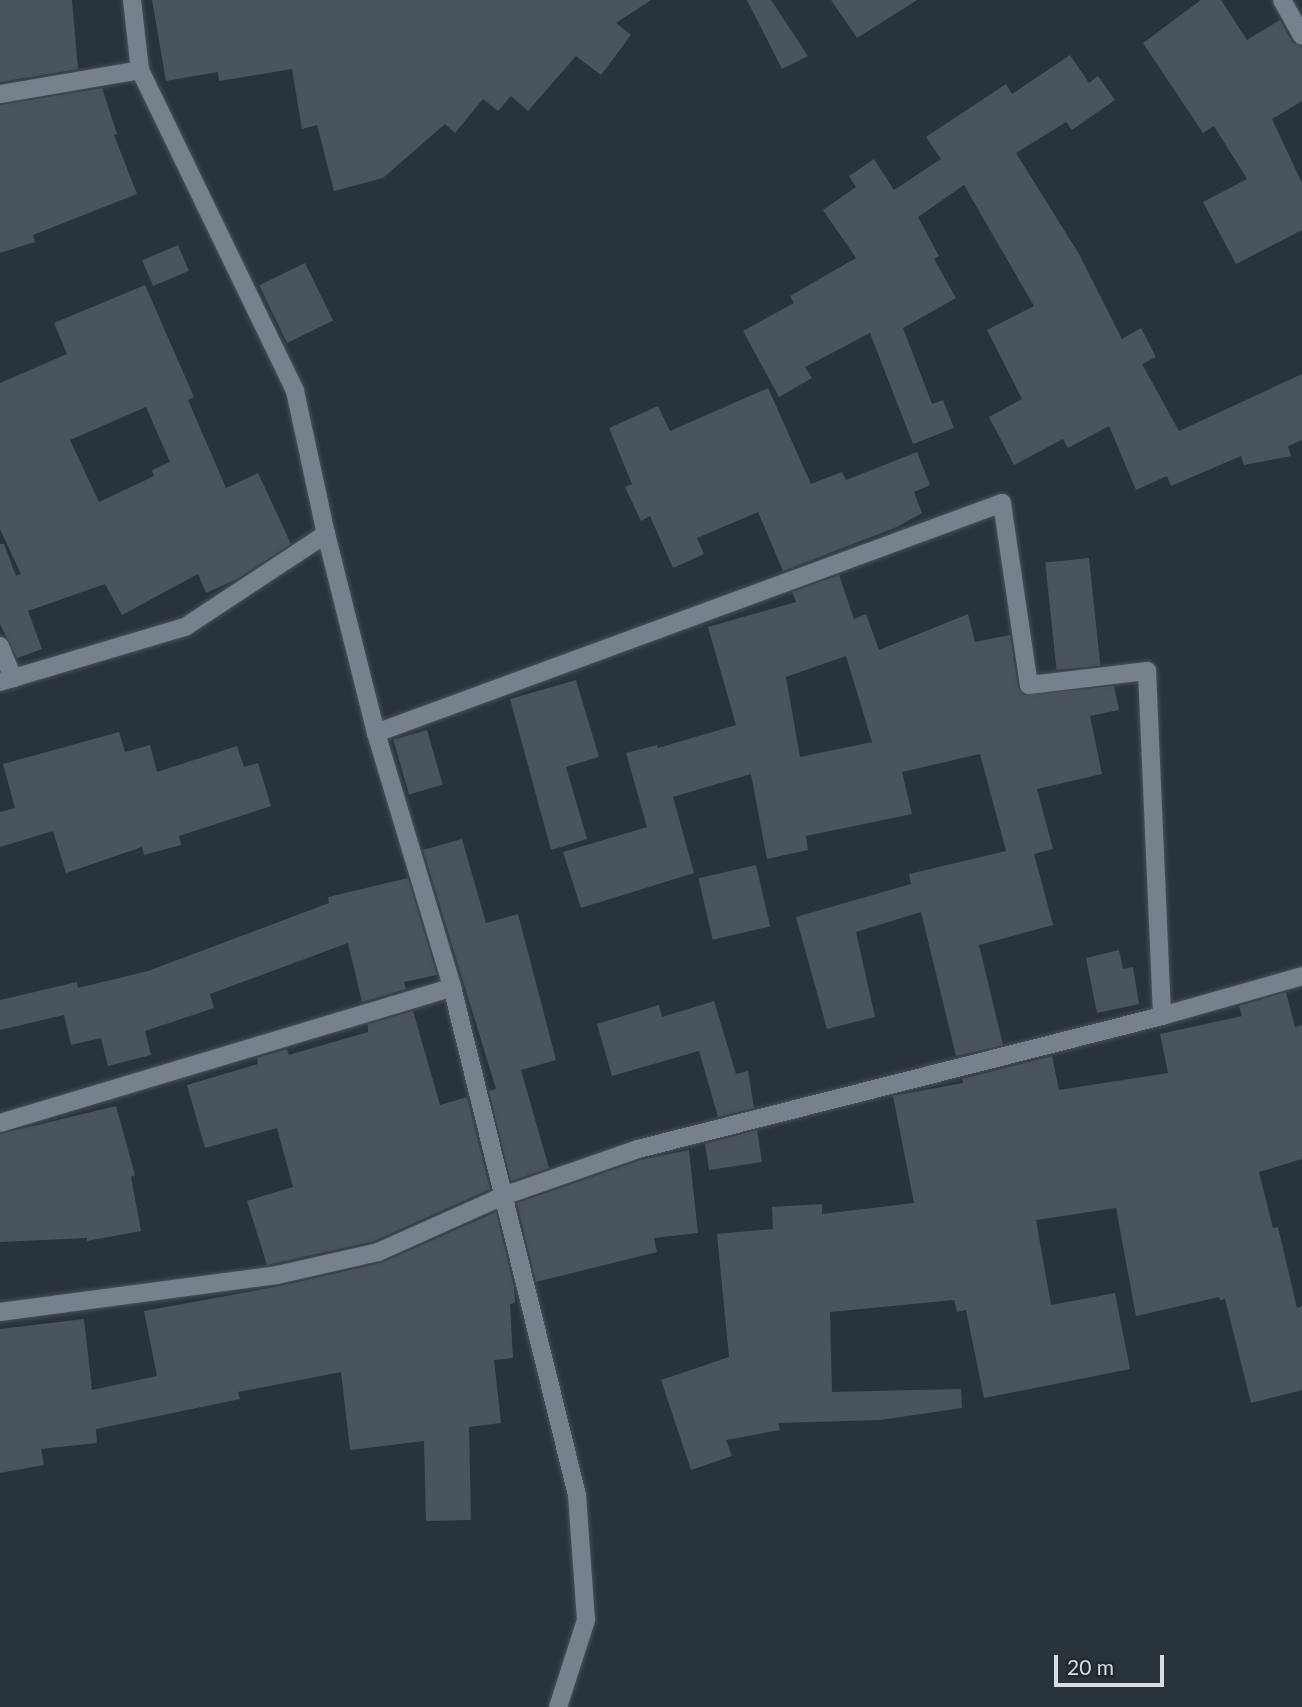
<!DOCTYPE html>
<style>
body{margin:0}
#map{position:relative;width:1302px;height:1707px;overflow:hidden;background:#29333c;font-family:Lato,sans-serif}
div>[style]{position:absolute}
.building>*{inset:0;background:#4a545d;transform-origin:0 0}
.roads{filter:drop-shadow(0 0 2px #495159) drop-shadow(0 0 2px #495159)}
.minor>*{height:18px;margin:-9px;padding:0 9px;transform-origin:9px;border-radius:9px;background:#76818b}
span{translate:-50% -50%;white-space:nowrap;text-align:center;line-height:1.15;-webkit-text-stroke:7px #202931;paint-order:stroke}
.scale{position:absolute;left:1054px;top:1655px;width:110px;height:32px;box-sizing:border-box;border:4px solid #d7dde3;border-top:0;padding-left:9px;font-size:21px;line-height:24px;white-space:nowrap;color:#d7dde3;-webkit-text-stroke:5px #202931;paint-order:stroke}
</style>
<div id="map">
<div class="building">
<i style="clip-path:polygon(0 0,72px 0,78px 69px,0 82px)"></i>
<i style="clip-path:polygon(152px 0,651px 0,616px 23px,631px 35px,601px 75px,576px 56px,528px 111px,511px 96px,498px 111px,483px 99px,455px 133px,445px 124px,383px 178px,334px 191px,317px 125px,302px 129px,292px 69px,219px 81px,218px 72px,166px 81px)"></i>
<i style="clip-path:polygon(747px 0,771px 0,808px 56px,782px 69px)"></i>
<i style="clip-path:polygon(831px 0,917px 0,857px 38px)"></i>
<i style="clip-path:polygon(1201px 0,1221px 0,1247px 40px,1280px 20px,1292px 42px,1302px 47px,1302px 101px,1272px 119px,1302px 183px,1302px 230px,1236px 264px,1203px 202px,1247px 179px,1214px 126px,1203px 133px,1143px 43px)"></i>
<i style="clip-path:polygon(1070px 55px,1089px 83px,1098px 76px,1115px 100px,1072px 130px,1066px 122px,1016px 153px,1079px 254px,1122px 339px,1141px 328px,1156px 357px,1142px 364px,1179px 431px,1302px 374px,1302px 440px,1288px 446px,1291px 456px,1244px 465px,1241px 456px,1171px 486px,1167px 476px,1136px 490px,1109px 426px,1068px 448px,1063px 439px,1014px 465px,989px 417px,1022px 399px,987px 330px,1034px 306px,964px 185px,918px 217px,939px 256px,934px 259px,956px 298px,903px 328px,932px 404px,943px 400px,954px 428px,913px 444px,870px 333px,805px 367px,812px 378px,779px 397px,743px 331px,794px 303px,790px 296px,856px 258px,823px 210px,856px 187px,849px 176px,874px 159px,894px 190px,941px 159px,926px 137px,1006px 84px,1012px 94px)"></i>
<i style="clip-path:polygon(102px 88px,117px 134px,114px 135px,137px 194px,33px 235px,35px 242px,0 253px,0 105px)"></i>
<i style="left:178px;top:245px;width:28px;height:39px;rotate:67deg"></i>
<i style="left:305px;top:263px;width:64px;height:51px;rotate:64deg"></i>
<i style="clip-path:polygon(evenodd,145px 285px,194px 397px,188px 400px,226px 488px,258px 473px,291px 544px,237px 579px,206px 593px,198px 574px,122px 615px,105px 584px,28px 611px,42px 649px,17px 658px,0 624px,0 544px,4px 544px,16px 576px,21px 574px,0 529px,0 383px,67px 354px,54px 323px,145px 285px,146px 407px,170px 462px,152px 470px,154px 476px,99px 502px,70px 440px,146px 407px)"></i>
<i style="clip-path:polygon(768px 388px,811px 484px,842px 472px,846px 480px,917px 452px,930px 485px,914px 492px,922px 513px,897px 527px,783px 571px,758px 512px,697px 538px,704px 554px,673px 568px,650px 516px,641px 521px,625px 487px,632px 484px,609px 428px,658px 406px,670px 431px)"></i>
<i style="left:1089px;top:558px;width:108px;height:44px;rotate:84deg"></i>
<i style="clip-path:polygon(evenodd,839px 575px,854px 619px,866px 614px,879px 650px,968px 614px,975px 642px,1010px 635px,1018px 687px,1024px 695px,1114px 686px,1119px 710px,1090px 716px,1102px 774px,1037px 789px,1053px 849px,1034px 854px,1053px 925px,979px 945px,1003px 1045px,956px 1056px,921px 912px,856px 932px,875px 1017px,827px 1029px,796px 917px,911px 884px,909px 874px,1006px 851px,980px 754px,902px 772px,912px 814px,806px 836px,808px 850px,767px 859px,751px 774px,673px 797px,694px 873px,581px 908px,563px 852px,647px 827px,626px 753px,657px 745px,658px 748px,736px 725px,708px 627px,796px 602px,792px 592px,839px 575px,846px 656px,872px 742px,800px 757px,786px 677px,846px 656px)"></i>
<i style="clip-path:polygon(576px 680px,599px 757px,566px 767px,587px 839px,551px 850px,510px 699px)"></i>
<i style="left:427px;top:730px;width:57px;height:35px;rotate:74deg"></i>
<i style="clip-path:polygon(119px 732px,125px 752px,150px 745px,157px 772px,237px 746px,244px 767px,258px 763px,271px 806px,179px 836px,181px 845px,144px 855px,142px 847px,66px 873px,53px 831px,0 847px,0 812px,15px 808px,3px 764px)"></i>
<i style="clip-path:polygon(462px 839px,486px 923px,518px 914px,556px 1060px,521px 1070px,549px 1168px,511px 1181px,489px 1091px,496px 1089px,423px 850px)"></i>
<i style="left:756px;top:865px;width:63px;height:59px;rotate:77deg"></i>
<i style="clip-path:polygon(408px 878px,437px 975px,404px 982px,406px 989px,362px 1002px,348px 943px,210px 994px,214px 1008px,145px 1031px,151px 1055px,108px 1066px,101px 1038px,71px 1045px,64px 1015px,0 1030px,0 1000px,77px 982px,78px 988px,148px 971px,329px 903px,328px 897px)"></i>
<i style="clip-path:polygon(1119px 950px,1123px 969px,1133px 967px,1139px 1004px,1097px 1013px,1086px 958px)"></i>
<i style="clip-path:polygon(1286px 992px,1295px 1027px,1302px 1025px,1302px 1159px,1259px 1172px,1273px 1228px,1278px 1227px,1297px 1308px,1302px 1306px,1302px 1390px,1251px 1403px,1225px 1299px,1220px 1300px,1219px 1297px,1136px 1316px,1116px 1208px,1036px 1220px,1051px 1305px,1115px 1293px,1130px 1369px,984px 1398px,966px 1310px,957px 1312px,954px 1300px,830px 1312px,832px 1392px,961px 1389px,962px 1408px,880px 1420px,778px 1423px,780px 1430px,726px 1440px,732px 1456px,691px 1470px,661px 1380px,729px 1357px,717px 1234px,773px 1229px,772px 1207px,822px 1204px,822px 1214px,914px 1203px,893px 1096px,963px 1083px,962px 1079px,1052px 1056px,1059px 1090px,1168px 1073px,1160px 1034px,1242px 1016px,1239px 1006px)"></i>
<i style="clip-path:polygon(714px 1001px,736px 1074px,748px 1071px,754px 1108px,718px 1117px,699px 1051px,612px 1076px,597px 1024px,659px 1005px,662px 1017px)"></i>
<i style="clip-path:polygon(413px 1011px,440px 1105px,467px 1097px,490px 1189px,374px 1241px,267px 1265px,247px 1201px,293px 1187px,277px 1128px,205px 1148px,187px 1085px,258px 1064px,257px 1058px,287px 1049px,289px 1055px,368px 1032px,368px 1024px)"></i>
<i style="clip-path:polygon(116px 1106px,135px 1175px,131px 1177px,141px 1231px,87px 1241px,87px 1238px,0 1242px,0 1134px)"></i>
<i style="clip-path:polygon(757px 1130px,762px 1162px,709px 1170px,705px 1144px)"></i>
<i style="clip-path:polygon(689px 1150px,698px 1233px,654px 1238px,657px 1252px,536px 1282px,517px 1203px,641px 1160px)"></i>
<i style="clip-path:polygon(496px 1212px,514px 1287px,515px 1303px,510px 1304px,513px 1358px,494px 1360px,501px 1423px,469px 1427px,471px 1520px,426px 1521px,424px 1441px,350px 1450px,341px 1372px,238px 1392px,240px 1399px,96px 1429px,97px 1443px,41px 1449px,44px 1465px,0 1473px,0 1329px,84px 1319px,92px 1390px,157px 1376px,144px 1311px,280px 1286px,381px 1263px)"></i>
</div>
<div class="roads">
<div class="minor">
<i style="left:132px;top:0;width:70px;rotate:83.5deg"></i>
<i style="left:140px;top:70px;width:356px;rotate:64.2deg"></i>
<i style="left:295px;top:391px;width:146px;rotate:77.8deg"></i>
<i style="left:326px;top:534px;width:205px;rotate:75.9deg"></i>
<i style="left:376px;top:733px;width:265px;rotate:73.3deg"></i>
<i style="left:452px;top:987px;width:523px;rotate:76.18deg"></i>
<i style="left:577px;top:1495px;width:125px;rotate:85.9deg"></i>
<i style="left:586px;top:1620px;width:91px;rotate:107.8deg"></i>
<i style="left:1282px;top:0;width:41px;rotate:60.9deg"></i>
<i style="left:0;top:94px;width:142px;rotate:-9.7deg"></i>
<i style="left:0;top:646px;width:35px;rotate:68deg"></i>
<i style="left:0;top:682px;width:193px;rotate:-16.6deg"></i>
<i style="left:185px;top:627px;width:169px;rotate:-33.4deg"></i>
<i style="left:376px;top:733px;width:667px;rotate:-20.17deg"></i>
<i style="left:1002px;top:503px;width:184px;rotate:81.6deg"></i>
<i style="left:1029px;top:685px;width:119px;rotate:-6.8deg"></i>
<i style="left:1147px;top:671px;width:345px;rotate:87.5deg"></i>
<i style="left:0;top:1123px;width:472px;rotate:-16.7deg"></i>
<i style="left:0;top:1312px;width:279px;rotate:-7.6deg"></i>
<i style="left:277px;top:1275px;width:104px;rotate:-12.8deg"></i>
<i style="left:378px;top:1252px;width:137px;rotate:-24.1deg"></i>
<i style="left:503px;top:1196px;width:143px;rotate:-19.2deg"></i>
<i style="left:638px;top:1149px;width:541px;rotate:-14.24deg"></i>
<i style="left:1162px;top:1016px;width:146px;rotate:-15.9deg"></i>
</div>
</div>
<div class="scale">20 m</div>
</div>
